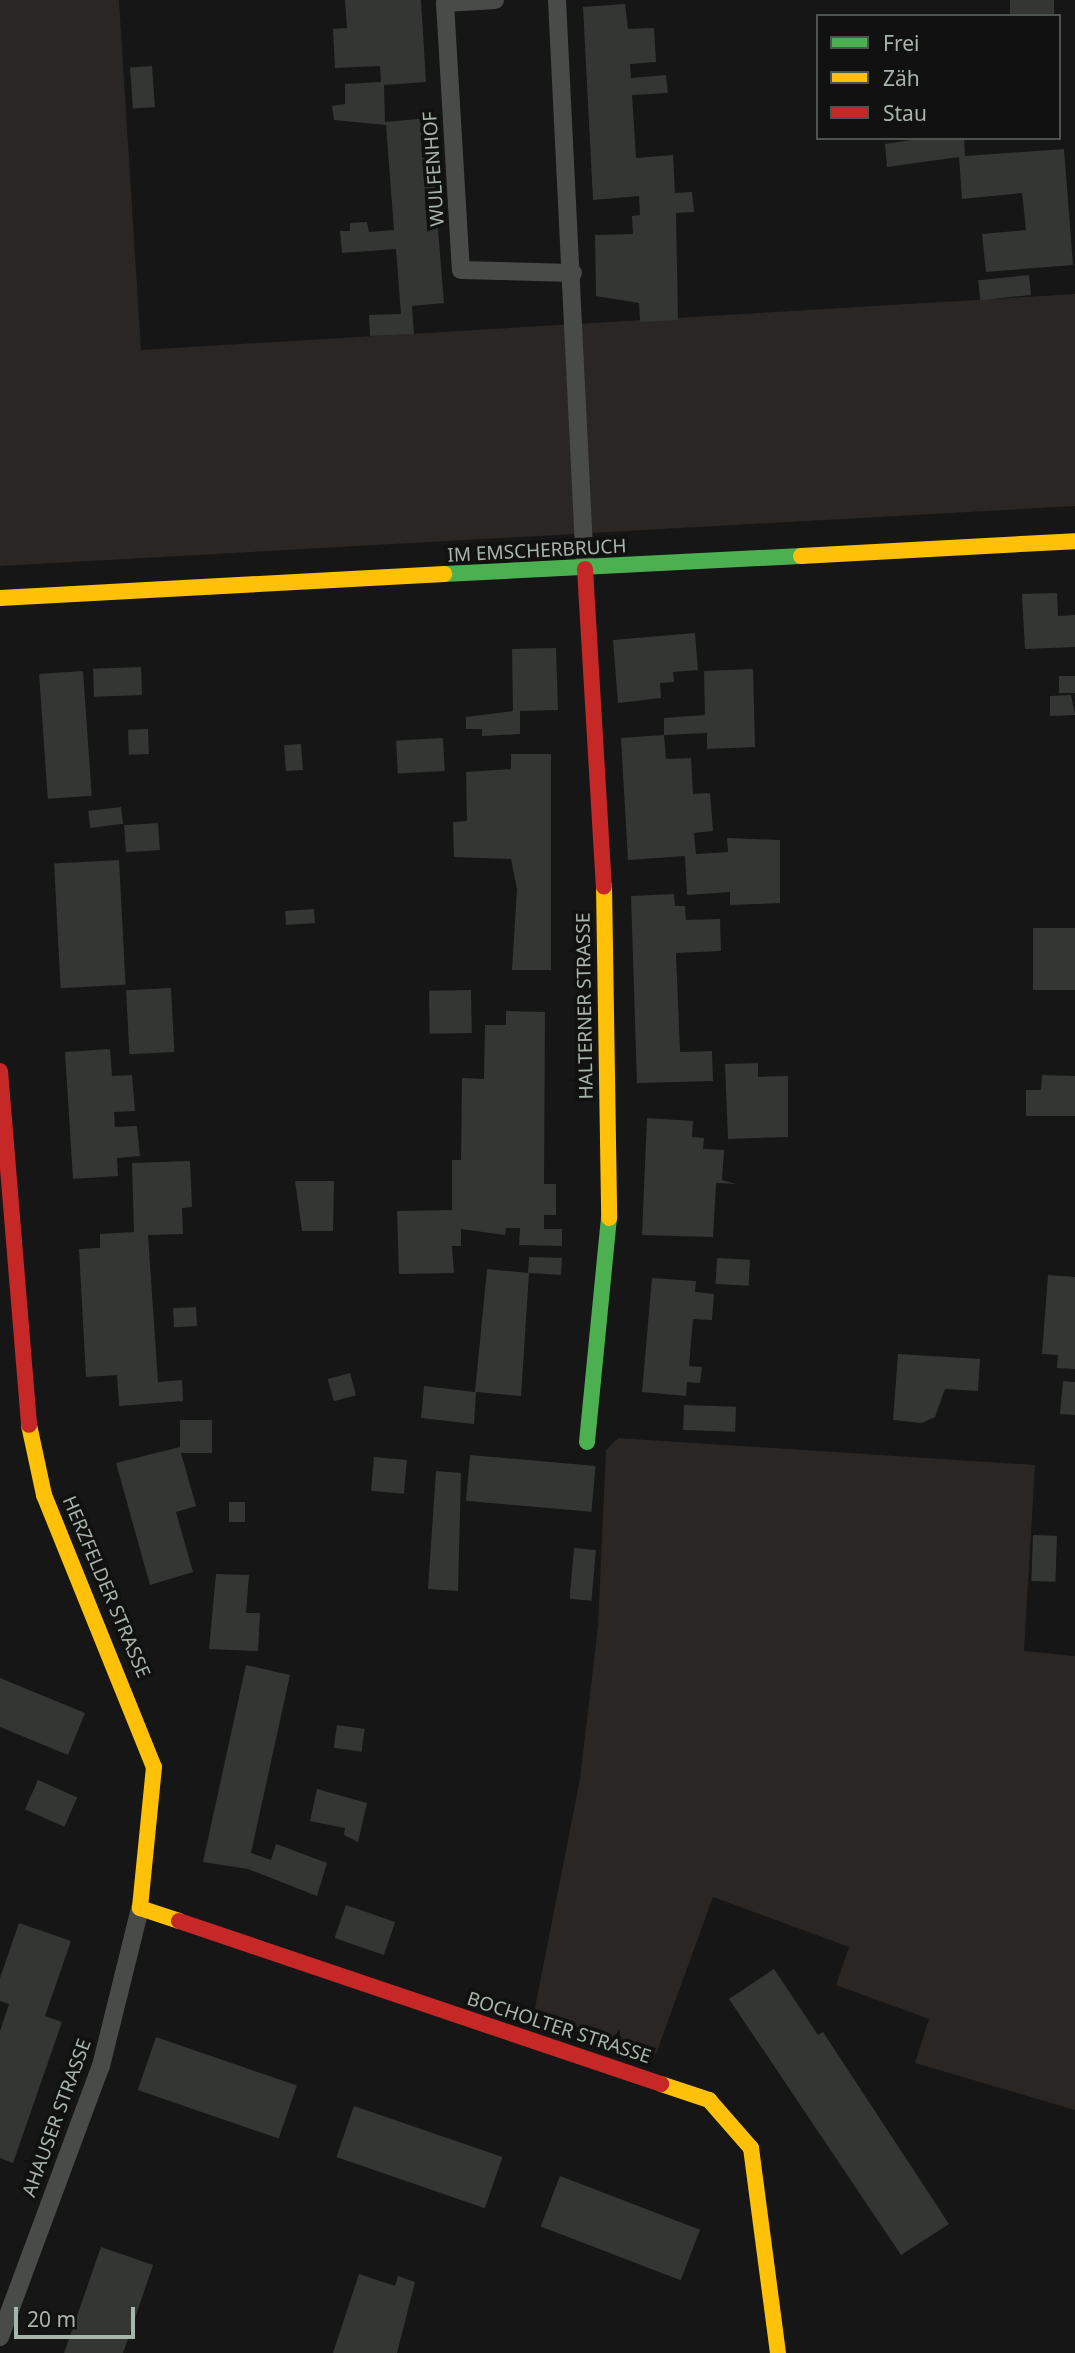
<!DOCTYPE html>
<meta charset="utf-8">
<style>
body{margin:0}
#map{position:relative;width:1075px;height:2353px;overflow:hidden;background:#151615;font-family:"Noto Sans",sans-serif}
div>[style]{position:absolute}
.green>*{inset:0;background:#2a2623}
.building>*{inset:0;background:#343634;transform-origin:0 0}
.lane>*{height:18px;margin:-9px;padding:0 9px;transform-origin:9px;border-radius:9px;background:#484b48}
.fast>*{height:16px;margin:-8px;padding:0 8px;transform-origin:8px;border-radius:8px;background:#4caf50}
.slow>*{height:16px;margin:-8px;padding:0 8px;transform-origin:8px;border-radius:8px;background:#ffc107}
.jam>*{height:16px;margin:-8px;padding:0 8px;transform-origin:8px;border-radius:8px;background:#c62828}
span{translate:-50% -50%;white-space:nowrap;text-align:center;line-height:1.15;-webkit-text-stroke:7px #101110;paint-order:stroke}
.street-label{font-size:19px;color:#a8b5aa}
.legend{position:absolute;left:816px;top:14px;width:245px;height:126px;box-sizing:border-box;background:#101110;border:2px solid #4d534e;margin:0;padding:9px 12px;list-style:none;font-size:21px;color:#a8b5aa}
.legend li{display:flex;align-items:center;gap:14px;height:35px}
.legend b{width:35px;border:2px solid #4d534e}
.scale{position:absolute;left:14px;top:2307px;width:121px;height:32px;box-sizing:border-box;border:4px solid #a8b5aa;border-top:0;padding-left:9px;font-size:21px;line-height:24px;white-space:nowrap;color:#a8b5aa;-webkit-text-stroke:5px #101110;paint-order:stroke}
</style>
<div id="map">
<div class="green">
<i style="clip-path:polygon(0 0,119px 0,141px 350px,1075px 294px,1075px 506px,0 566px)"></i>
<i style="clip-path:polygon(618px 1438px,1035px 1465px,1024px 1651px,1075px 1656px,1075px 2110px,915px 2063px,929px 2019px,836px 1985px,849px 1947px,713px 1897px,656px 2054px,534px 2013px,580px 1779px,598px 1626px,606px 1450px)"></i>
</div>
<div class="building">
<i style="clip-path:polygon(345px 0,421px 0,426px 82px,384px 85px,385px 122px,429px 118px,444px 303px,412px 306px,414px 334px,370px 336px,369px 315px,401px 314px,396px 249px,342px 253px,340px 231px,350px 231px,350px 223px,367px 222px,369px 232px,394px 230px,386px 125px,334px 120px,332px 106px,345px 104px,345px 84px,381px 82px,380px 66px,335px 68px,333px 29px,347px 28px)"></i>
<i style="left:1010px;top:0;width:44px;height:16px"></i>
<i style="clip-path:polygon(625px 4px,628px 29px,654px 28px,656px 62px,630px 64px,631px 78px,666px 75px,668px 93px,632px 95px,636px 158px,673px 155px,675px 193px,692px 192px,694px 212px,676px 213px,678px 320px,640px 322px,639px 303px,596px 296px,595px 235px,633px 234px,632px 216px,640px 215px,639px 196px,593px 200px,583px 7px)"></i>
<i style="left:152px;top:66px;width:41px;height:22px;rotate:86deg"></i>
<i style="clip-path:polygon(924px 138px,964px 138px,965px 156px,1064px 149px,1073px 265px,986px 272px,982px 234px,1026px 230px,1022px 193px,962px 199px,959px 157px,887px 167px,885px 144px)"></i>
<i style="left:1029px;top:275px;width:20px;height:51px;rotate:84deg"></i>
<i style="clip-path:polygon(1057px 593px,1058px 616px,1075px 615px,1075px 647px,1025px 649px,1022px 594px)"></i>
<i style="clip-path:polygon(695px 633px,698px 670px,673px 672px,674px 682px,660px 683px,661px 698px,618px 703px,613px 640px)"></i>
<i style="clip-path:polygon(556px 648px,558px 710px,520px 711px,520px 734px,482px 736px,482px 729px,466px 729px,466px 717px,513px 711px,512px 649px)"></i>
<i style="left:141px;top:667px;width:28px;height:48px;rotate:88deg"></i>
<i style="clip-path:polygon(753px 669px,755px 747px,707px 749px,707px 733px,664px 735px,666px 759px,691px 758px,693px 794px,710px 793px,713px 831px,694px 833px,696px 854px,728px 852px,727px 838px,780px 840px,780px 903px,730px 905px,730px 892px,687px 895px,685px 856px,628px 860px,621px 738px,664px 735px,664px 718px,705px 715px,704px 671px)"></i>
<i style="left:83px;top:671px;width:125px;height:44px;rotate:86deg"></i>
<i style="left:1059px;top:676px;width:16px;height:17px"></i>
<i style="clip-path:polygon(1071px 695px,1075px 715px,1050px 716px,1050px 696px)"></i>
<i style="left:148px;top:729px;width:25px;height:20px;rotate:88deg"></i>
<i style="left:443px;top:738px;width:33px;height:47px;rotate:87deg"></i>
<i style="left:301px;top:744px;width:26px;height:17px;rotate:86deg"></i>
<i style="clip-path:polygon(511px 754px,551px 754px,551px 970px,512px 970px,517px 889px,511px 859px,454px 857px,453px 822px,467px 821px,466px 772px,511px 769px)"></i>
<i style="left:121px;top:807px;width:17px;height:33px;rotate:83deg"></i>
<i style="left:158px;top:823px;width:27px;height:34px;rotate:86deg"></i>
<i style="left:119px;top:860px;width:125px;height:65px;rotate:87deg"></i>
<i style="clip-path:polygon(674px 894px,675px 906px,685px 906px,686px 920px,720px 919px,721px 951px,676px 953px,680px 1052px,712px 1051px,713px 1081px,637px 1083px,631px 896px)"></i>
<i style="left:314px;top:909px;width:14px;height:29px;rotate:86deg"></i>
<i style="left:1033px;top:928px;width:42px;height:62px"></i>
<i style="left:171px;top:988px;width:64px;height:45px;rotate:87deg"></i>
<i style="left:471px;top:990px;width:43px;height:42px;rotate:89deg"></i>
<i style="clip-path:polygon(506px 1011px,545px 1012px,544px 1184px,556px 1184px,556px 1215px,544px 1215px,544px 1229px,562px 1229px,562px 1246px,519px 1245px,520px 1228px,506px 1228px,505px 1235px,461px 1229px,461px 1246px,452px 1246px,454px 1273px,399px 1274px,397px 1211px,452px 1210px,452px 1160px,461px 1160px,462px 1078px,484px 1079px,485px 1025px,506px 1025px)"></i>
<i style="clip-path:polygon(110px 1049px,112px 1076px,132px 1075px,135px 1111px,114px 1112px,115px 1127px,137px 1126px,140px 1156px,117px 1158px,118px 1176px,73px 1179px,65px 1052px)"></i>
<i style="clip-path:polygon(758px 1063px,758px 1077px,788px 1076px,788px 1137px,728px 1139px,725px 1064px)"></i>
<i style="clip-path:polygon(1042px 1075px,1075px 1076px,1075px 1116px,1026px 1116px,1026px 1090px,1041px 1090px)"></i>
<i style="clip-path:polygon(647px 1118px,693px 1121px,692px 1137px,704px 1138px,703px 1149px,724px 1150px,722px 1180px,736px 1184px,716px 1183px,713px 1237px,642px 1235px)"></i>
<i style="clip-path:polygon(190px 1161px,192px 1207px,182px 1208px,183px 1234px,148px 1235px,158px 1382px,182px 1380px,183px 1401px,119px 1406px,117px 1375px,86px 1377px,79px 1249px,100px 1248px,100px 1234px,134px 1232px,132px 1163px)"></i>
<i style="clip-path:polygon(295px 1181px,334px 1181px,333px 1231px,302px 1231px)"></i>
<i style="clip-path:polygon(529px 1257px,562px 1258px,561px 1275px,529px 1273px,521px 1396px,476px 1392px,474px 1424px,421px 1418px,424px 1386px,475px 1392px,487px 1269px,528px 1273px)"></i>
<i style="left:717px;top:1258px;width:33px;height:26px;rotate:3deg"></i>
<i style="clip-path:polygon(1048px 1275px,1075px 1277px,1075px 1369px,1057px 1368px,1058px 1355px,1042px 1354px)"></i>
<i style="clip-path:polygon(652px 1278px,696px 1281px,695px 1292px,714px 1294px,712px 1320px,693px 1319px,689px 1366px,702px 1367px,700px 1383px,687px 1382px,686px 1396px,642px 1392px)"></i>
<i style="left:196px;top:1307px;width:19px;height:23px;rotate:87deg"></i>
<i style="clip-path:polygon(898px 1354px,980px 1359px,978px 1391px,945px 1389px,935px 1417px,922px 1423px,893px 1420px)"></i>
<i style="left:350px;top:1373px;width:23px;height:23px;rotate:75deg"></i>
<i style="clip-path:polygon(1063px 1381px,1075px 1382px,1075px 1415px,1060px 1414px)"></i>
<i style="left:684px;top:1405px;width:52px;height:25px;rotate:2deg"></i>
<i style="clip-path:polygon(180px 1420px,212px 1420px,212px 1453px,181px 1453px,196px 1506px,176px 1512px,193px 1572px,150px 1585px,116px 1463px,180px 1447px)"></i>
<i style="left:470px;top:1455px;width:126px;height:46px;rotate:5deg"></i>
<i style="left:374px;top:1457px;width:33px;height:34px;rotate:5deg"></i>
<i style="clip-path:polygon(436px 1471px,461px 1473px,458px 1591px,428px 1589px)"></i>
<i style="left:229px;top:1502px;width:16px;height:20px"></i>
<i style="left:1033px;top:1535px;width:24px;height:46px;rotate:2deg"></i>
<i style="left:574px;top:1548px;width:22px;height:51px;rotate:5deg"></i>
<i style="clip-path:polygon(216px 1574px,249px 1575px,246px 1613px,260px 1613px,258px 1651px,209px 1649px)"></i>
<i style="clip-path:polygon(246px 1665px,290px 1675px,251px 1853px,271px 1860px,276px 1844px,327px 1863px,317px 1896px,248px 1869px,203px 1862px)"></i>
<i style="clip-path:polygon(0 1678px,85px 1713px,68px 1755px,0 1727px)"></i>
<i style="left:337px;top:1725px;width:28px;height:23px;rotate:8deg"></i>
<i style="left:38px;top:1780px;width:43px;height:32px;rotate:24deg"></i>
<i style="clip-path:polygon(317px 1789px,367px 1803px,358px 1842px,344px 1835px,345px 1828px,310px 1821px)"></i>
<i style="left:346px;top:1905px;width:52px;height:35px;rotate:19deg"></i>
<i style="clip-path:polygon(19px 1923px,71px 1941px,45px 2016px,62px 2022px,13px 2163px,0 2158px,0 2031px,9px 2004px,0 2001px,0 1978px)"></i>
<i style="clip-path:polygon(774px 1969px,818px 2035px,823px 2032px,949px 2224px,901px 2255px,729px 1999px)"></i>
<i style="left:156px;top:2037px;width:149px;height:56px;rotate:19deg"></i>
<i style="left:354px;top:2106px;width:157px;height:54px;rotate:19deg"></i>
<i style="left:560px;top:2176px;width:150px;height:54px;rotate:21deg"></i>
<i style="clip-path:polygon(101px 2247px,153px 2265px,129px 2336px,123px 2353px,64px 2353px)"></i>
<i style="clip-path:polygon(359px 2274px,395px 2286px,398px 2276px,415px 2282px,397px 2353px,333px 2353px)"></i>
</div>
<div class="lane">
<i style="left:495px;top:0;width:50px;rotate:176.6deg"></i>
<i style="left:445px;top:3px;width:267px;rotate:86.6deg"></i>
<i style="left:461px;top:270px;width:112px;rotate:1.5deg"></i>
<i style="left:557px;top:0;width:570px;rotate:87.18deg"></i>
<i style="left:0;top:2337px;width:289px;rotate:-69.6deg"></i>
<i style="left:101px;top:2066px;width:163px;rotate:-76.1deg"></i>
</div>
<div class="fast">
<i style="left:444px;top:574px;width:357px;rotate:-2.9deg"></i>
<i style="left:587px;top:1442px;width:225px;rotate:-84.4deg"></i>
</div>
<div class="slow">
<i style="left:801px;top:556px;width:274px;rotate:-3.1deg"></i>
<i style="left:0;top:598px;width:445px;rotate:-3.1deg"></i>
<i style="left:604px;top:886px;width:332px;rotate:89.1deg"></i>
<i style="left:29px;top:1425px;width:72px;rotate:77.9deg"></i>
<i style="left:44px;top:1495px;width:293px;rotate:68deg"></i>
<i style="left:154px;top:1767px;width:142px;rotate:95.7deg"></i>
<i style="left:140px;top:1908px;width:41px;rotate:18.4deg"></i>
<i style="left:661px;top:2084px;width:51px;rotate:18.4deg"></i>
<i style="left:709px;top:2100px;width:64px;rotate:48.8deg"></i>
<i style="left:751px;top:2148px;width:207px;rotate:82.5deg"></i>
</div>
<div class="jam">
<i style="left:585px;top:569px;width:318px;rotate:86.6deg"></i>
<i style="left:0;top:1071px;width:355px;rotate:85.3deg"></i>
<i style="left:179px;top:1921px;width:509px;rotate:18.68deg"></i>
</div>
<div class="street-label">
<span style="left:434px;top:169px;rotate:-94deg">WULFENHOF</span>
<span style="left:537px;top:551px;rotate:-3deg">IM EMSCHERBRUCH</span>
<span style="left:585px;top:1006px;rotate:-91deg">HALTERNER STRASSE</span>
<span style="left:106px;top:1587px;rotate:67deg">HERZFELDER STRASSE</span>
<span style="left:559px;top:2028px;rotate:18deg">BOCHOLTER STRASSE</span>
<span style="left:57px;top:2118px;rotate:-70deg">AHAUSER STRASSE</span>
</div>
<ul class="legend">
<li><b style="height:9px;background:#4caf50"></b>Frei</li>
<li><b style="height:9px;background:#ffc107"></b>Zäh</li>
<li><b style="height:9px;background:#c62828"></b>Stau</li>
</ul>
<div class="scale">20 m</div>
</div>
